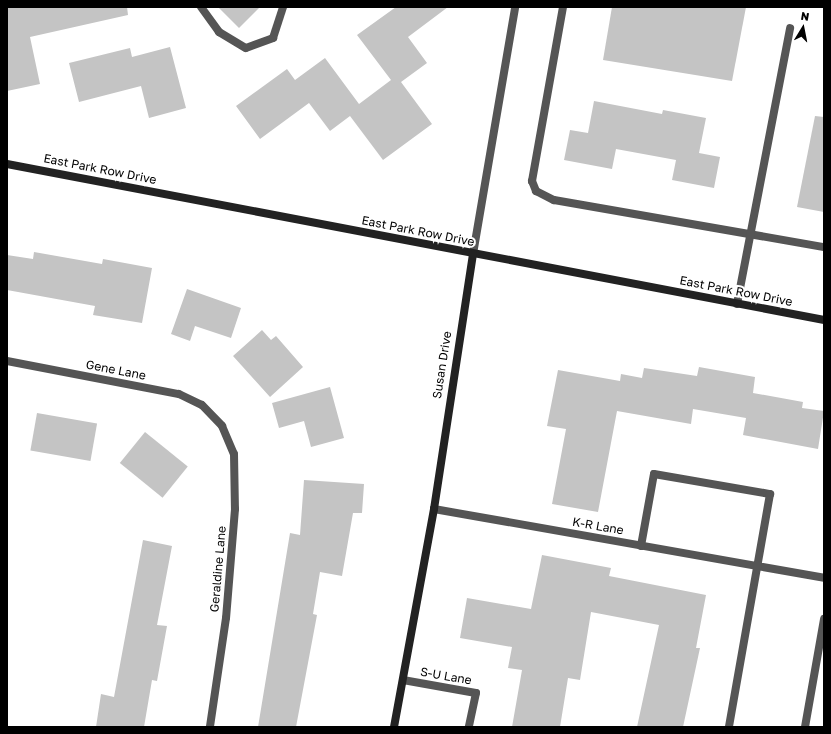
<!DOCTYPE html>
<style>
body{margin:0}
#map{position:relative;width:831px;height:734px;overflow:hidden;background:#fff;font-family:"Golos Text",sans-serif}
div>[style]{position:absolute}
.building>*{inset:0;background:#c4c4c4;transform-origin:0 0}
.lane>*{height:8px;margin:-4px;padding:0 4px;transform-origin:4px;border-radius:4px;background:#555}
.street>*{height:8px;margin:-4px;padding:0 4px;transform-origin:4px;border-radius:4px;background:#555}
.secondary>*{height:8px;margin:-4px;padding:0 4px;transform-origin:4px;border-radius:4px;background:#222}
span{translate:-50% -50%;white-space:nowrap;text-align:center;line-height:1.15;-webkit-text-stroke:4px #fff;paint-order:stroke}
.street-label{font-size:12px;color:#000}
.frame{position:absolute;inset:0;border:8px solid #000;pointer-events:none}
.north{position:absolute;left:783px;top:8px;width:40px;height:40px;-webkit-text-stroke:3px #fff;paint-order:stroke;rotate:10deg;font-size:11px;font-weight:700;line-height:16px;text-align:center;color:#000}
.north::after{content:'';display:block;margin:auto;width:14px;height:18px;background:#000;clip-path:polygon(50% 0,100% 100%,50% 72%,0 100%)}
</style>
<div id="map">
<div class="building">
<i style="clip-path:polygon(7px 7px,127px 7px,128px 15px,30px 37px,40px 84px,7px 91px)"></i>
<i style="clip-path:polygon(218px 7px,260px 7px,239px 28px)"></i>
<i style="clip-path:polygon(396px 7px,448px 7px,408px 37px,427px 63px,401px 82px,432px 124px,383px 160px,350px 116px,330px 131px,309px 103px,260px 139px,236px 106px,287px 69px,295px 80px,325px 58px,359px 104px,391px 80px,357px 35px)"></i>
<i style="clip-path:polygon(612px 7px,746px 7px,732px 81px,603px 60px)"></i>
<i style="clip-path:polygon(170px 47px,186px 108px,149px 118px,141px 86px,79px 102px,69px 63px,130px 48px,132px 57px)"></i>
<i style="clip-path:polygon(594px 101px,662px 114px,663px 110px,706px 118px,699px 153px,720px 157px,714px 188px,672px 180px,676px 160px,616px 149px,612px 169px,564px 160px,570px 130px,588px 133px)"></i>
<i style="clip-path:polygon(815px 116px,824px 117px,824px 212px,797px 207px)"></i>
<i style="clip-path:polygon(34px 252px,102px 264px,103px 259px,152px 268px,142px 323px,93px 315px,95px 306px,7px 290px,7px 255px,33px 259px)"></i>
<i style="clip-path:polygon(187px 289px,241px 308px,231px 338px,195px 326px,190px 341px,171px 334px)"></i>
<i style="clip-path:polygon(262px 330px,271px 340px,276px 336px,303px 367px,270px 397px,233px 356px)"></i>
<i style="clip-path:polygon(699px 367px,755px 377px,753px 393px,803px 402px,802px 408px,824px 411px,818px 449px,743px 435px,746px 418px,693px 409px,691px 424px,617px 411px,598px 512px,552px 504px,566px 429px,547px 426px,558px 370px,620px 381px,621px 374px,642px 378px,644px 368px,697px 376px)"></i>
<i style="clip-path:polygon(330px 387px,344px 438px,311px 447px,304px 421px,279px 428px,272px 403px)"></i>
<i style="left:37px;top:413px;width:61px;height:38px;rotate:10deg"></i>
<i style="left:145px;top:432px;width:55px;height:40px;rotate:39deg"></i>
<i style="clip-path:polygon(304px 480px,364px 484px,362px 513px,353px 513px,342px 576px,320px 572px,313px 614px,317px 615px,296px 727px,258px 727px,290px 533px,300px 535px)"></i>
<i style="clip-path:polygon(143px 540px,172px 546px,157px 625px,167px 626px,157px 681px,152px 680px,144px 727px,96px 727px,101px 694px,114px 697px)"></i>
<i style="clip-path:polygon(542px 555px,611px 568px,609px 576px,706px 595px,696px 648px,700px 648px,683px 727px,637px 727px,659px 625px,591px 612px,580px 680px,568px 678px,560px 727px,512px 727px,522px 670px,508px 668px,512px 647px,460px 638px,467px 598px,531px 609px)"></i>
</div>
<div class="lane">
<i style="left:201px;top:7px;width:31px;rotate:54deg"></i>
<i style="left:219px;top:32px;width:31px;rotate:31deg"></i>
<i style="left:246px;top:48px;width:29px;rotate:-20deg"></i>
<i style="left:273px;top:38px;width:33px;rotate:-72deg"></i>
<i style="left:563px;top:7px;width:177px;rotate:100.1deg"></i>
<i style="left:532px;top:181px;width:11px;rotate:68deg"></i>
<i style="left:536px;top:191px;width:20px;rotate:27deg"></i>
<i style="left:554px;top:200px;width:274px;rotate:9.9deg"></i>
<i style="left:737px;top:304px;width:281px;rotate:-79.1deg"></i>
<i style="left:434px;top:509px;width:396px;rotate:10deg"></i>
<i style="left:641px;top:546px;width:73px;rotate:-79.8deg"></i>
<i style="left:654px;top:474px;width:118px;rotate:9.8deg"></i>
<i style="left:770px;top:494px;width:237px;rotate:100deg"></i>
<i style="left:403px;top:680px;width:74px;rotate:10.1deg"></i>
<i style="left:476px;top:693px;width:35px;rotate:102deg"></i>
<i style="left:805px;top:727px;width:110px;rotate:-80deg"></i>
</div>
<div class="street">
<i style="left:473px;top:254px;width:251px;rotate:-80.3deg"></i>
<i style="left:7px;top:361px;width:175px;rotate:10.9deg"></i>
<i style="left:179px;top:394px;width:25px;rotate:26deg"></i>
<i style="left:202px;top:405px;width:29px;rotate:46deg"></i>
<i style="left:222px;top:426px;width:30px;rotate:67deg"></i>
<i style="left:234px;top:454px;width:55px;rotate:89deg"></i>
<i style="left:235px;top:509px;width:109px;rotate:94.7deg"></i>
<i style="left:226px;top:618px;width:110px;rotate:98.4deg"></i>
</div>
<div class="secondary">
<i style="left:7px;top:164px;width:832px;rotate:10.81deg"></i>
<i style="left:394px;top:727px;width:222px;rotate:-79.6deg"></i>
<i style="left:434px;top:509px;width:258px;rotate:-81.3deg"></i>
</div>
<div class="street-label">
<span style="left:100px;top:169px;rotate:11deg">East Park Row Drive</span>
<span style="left:418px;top:231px;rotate:11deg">East Park Row Drive</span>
<span style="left:736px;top:291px;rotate:11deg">East Park Row Drive</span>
<span style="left:442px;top:365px;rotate:-81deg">Susan Drive</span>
<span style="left:116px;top:370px;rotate:11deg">Gene Lane</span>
<span style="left:598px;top:526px;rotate:10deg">K-R Lane</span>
<span style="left:218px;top:569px;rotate:-85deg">Geraldine Lane</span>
<span style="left:446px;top:676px;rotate:10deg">S-U Lane</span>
</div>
<div class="frame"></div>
<div class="north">N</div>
</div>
